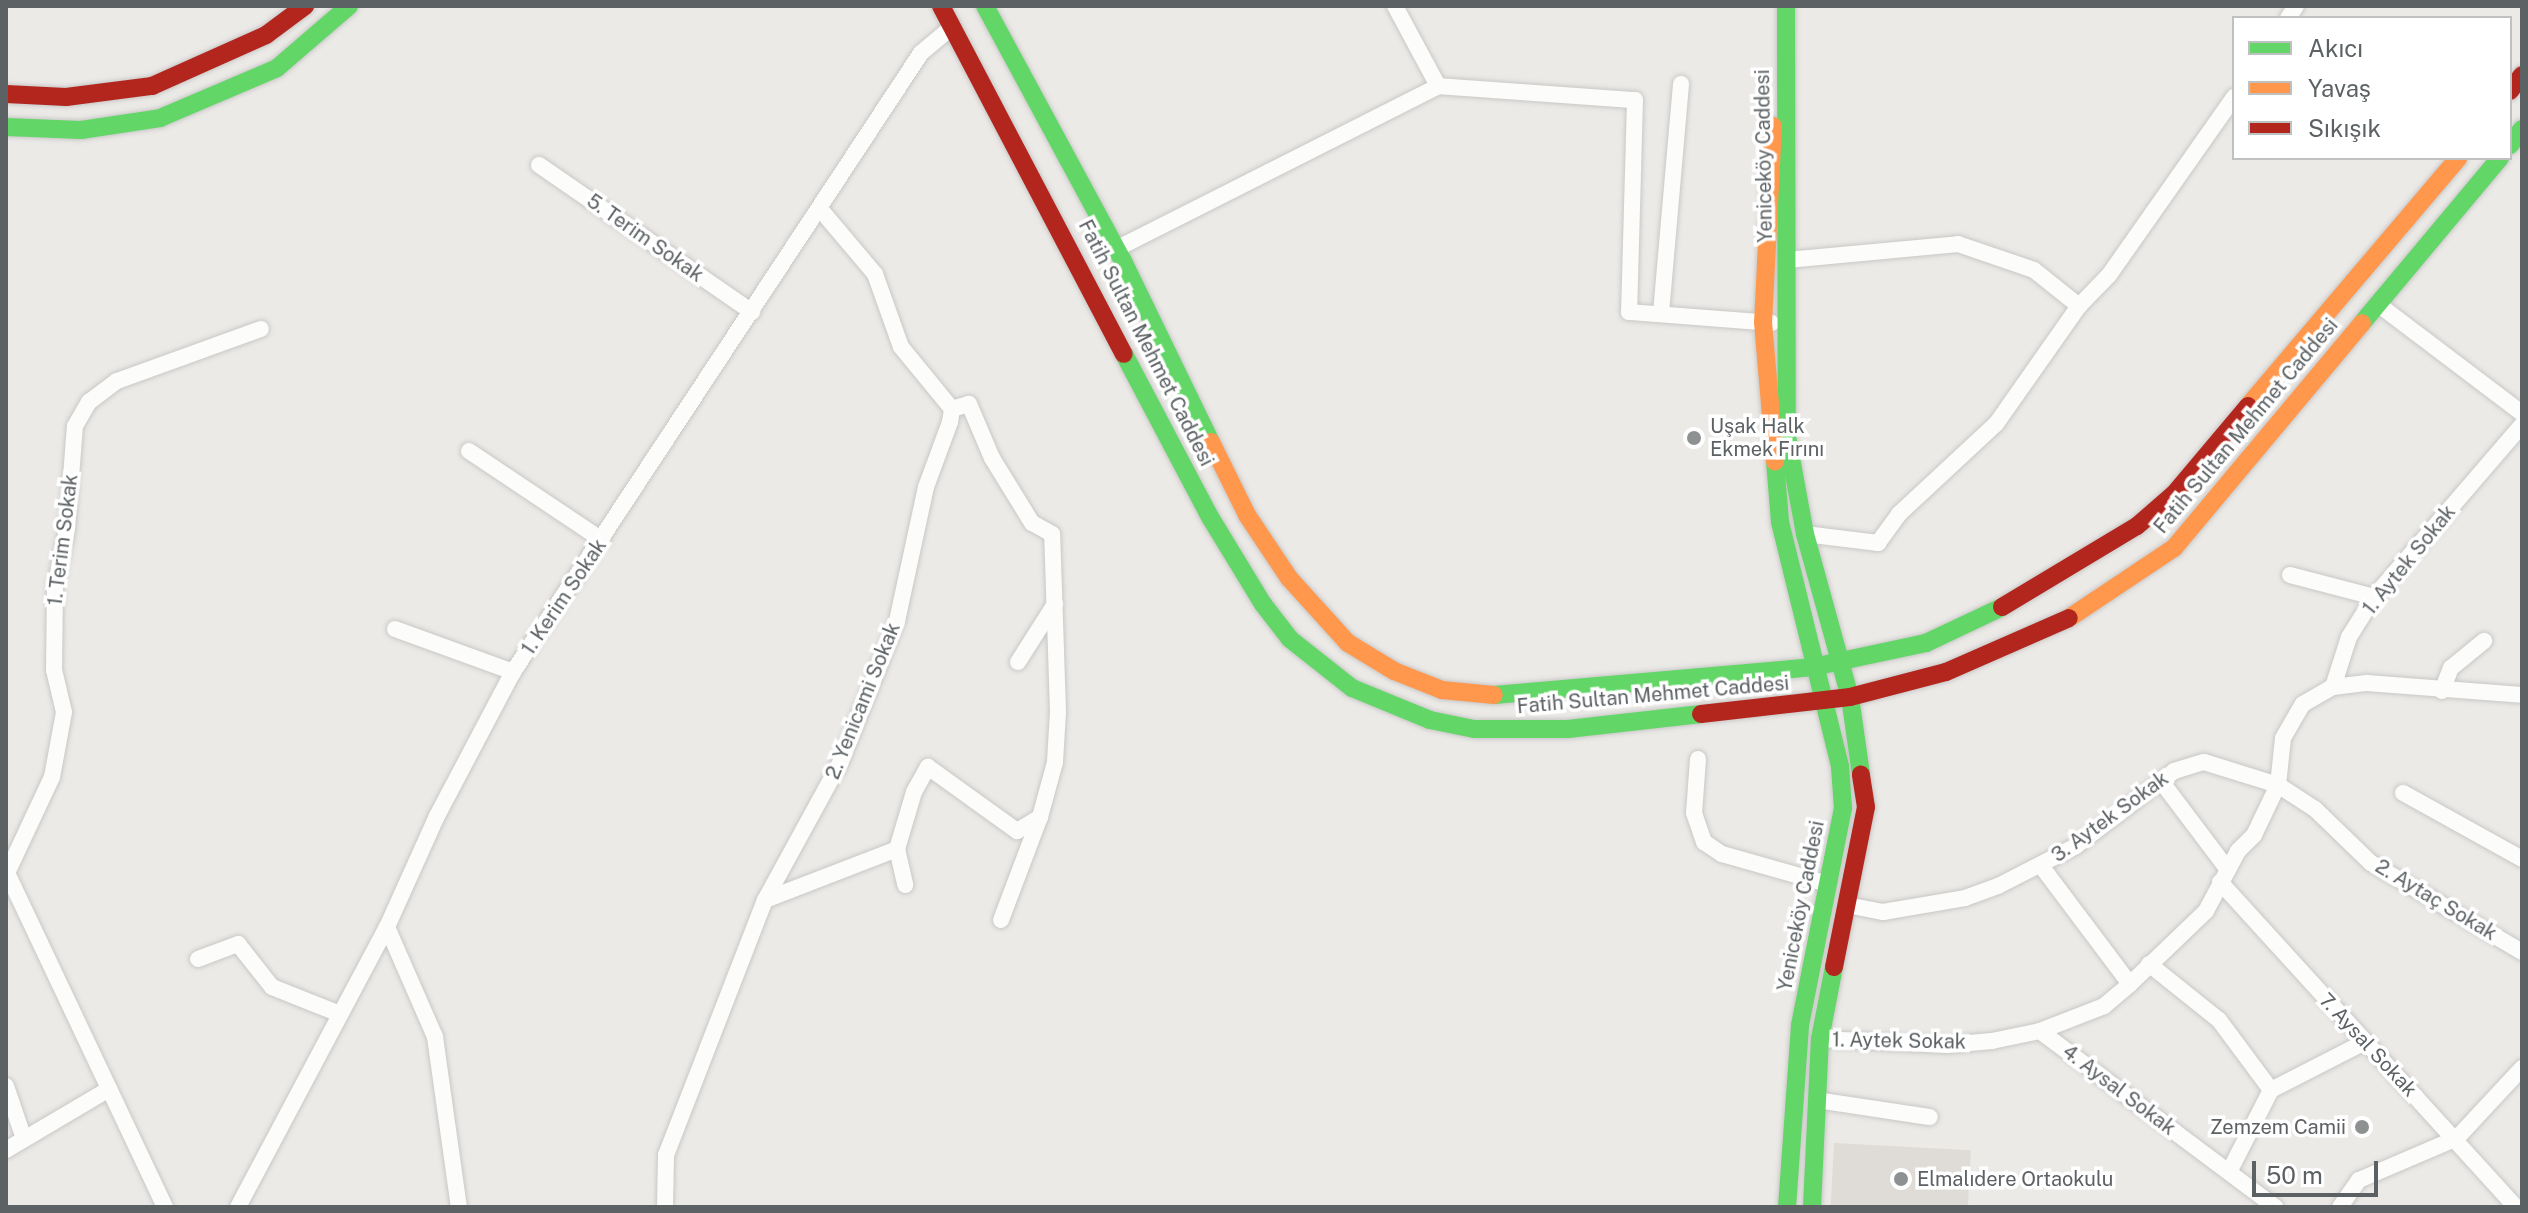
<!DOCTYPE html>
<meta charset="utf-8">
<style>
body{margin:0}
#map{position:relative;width:2528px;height:1213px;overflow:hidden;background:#eceae7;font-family:"Public Sans",sans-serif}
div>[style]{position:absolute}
.education>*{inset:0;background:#dfdcd7;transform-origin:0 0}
.roads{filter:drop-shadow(0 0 2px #c8c8c7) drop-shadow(0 0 2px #c8c8c7)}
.street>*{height:16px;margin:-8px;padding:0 8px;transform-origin:8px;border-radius:8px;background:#fcfcfb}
.fast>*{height:18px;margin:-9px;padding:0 9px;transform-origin:9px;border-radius:9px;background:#63d668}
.slow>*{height:18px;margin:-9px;padding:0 9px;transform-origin:9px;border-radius:9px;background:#ff974d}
.jam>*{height:18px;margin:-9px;padding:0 9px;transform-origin:9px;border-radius:9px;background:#b3261e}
.dots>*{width:22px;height:22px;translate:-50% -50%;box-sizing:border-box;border:4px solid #fff;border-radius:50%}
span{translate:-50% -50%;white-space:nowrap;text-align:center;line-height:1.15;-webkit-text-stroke:7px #fff;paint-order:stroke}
.street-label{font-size:20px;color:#5c6164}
.poi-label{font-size:20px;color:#5c6164}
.left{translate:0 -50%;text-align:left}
.right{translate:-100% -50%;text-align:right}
.frame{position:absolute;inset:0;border:8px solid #5c6164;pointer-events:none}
.legend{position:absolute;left:2232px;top:16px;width:280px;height:144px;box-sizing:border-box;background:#fff;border:2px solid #bec0c1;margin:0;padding:10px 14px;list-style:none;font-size:24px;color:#5c6164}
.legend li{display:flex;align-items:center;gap:16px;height:40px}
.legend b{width:40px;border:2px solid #bec0c1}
.scale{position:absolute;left:2252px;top:1161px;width:126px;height:36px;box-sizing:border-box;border:4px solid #5c6164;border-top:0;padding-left:10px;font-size:24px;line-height:28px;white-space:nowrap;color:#5c6164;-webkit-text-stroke:6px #fff;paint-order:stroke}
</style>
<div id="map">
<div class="education">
<i style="left:1834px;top:1143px;width:137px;height:64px;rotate:3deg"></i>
</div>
<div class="roads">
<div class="street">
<i style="left:1395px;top:6px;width:91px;rotate:61.7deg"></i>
<i style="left:2288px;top:18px;width:14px;rotate:-56deg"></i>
<i style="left:539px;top:165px;width:259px;rotate:34.6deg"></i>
<i style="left:1116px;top:249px;width:361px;rotate:-26.8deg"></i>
<i style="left:1438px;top:86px;width:197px;rotate:4.1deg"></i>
<i style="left:1635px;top:100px;width:212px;rotate:91.6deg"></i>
<i style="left:1629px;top:312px;width:143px;rotate:4.4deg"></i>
<i style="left:1787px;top:260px;width:172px;rotate:-5.3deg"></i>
<i style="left:1958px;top:244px;width:80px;rotate:18.9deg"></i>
<i style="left:2034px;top:270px;width:58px;rotate:38.7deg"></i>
<i style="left:2379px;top:305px;width:179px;rotate:37.1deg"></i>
<i style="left:1661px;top:313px;width:230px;rotate:-85deg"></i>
<i style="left:469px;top:451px;width:160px;rotate:33.8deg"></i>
<i style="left:1805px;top:534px;width:74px;rotate:7deg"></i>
<i style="left:1878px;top:543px;width:36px;rotate:-54deg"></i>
<i style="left:1899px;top:514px;width:132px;rotate:-42.9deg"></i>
<i style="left:1996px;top:424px;width:144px;rotate:-54.9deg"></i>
<i style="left:2079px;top:306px;width:43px;rotate:-45.9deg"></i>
<i style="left:2109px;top:275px;width:218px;rotate:-54.9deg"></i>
<i style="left:2290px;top:575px;width:87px;rotate:14.7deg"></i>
<i style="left:395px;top:629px;width:126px;rotate:20deg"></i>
<i style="left:1018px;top:662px;width:69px;rotate:-57.5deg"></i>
<i style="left:2333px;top:687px;width:34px;rotate:-7deg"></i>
<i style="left:2367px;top:683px;width:155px;rotate:4.4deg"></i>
<i style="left:2442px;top:691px;width:25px;rotate:-69deg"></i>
<i style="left:2451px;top:668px;width:43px;rotate:-39.3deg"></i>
<i style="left:1698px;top:759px;width:54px;rotate:94.2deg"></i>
<i style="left:1694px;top:813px;width:31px;rotate:71deg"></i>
<i style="left:1704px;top:842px;width:22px;rotate:34deg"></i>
<i style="left:1722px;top:854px;width:110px;rotate:15.8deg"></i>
<i style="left:2161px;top:781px;width:111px;rotate:53deg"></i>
<i style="left:2403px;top:793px;width:136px;rotate:29deg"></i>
<i style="left:897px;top:849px;width:37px;rotate:77deg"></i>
<i style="left:2042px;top:867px;width:146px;rotate:53.1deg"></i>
<i style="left:2220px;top:882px;width:440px;rotate:47.7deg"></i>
<i style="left:765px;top:900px;width:142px;rotate:-21.1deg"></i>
<i style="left:897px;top:849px;width:59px;rotate:-73.4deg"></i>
<i style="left:914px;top:792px;width:29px;rotate:-61deg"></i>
<i style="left:928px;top:767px;width:110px;rotate:35.7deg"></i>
<i style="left:1017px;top:831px;width:27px;rotate:-31deg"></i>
<i style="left:1040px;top:817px;width:57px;rotate:-74.7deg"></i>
<i style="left:1055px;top:762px;width:51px;rotate:-86.6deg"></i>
<i style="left:1058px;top:711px;width:177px;rotate:-91.9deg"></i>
<i style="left:1052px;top:534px;width:23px;rotate:-151deg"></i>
<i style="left:1032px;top:523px;width:76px;rotate:-121.6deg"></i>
<i style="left:992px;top:458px;width:59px;rotate:-113.1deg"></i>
<i style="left:969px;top:404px;width:18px;rotate:164deg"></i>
<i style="left:1847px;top:905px;width:37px;rotate:11deg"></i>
<i style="left:1883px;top:912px;width:83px;rotate:-9.7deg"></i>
<i style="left:1965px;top:898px;width:35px;rotate:-20deg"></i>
<i style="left:1998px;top:886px;width:88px;rotate:-27.1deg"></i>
<i style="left:2076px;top:846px;width:123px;rotate:-37.4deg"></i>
<i style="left:2174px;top:771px;width:31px;rotate:-17deg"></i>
<i style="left:2204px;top:762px;width:77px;rotate:17.3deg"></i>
<i style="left:2278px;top:785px;width:44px;rotate:33deg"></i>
<i style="left:2315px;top:809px;width:78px;rotate:44deg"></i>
<i style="left:2371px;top:863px;width:175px;rotate:30.5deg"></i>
<i style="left:1001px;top:920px;width:110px;rotate:-69.3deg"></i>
<i style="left:387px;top:927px;width:120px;rotate:66.4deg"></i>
<i style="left:435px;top:1037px;width:172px;rotate:82deg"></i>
<i style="left:198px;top:959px;width:43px;rotate:-20.6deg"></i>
<i style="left:238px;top:944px;width:55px;rotate:51.7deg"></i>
<i style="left:272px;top:987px;width:73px;rotate:21.7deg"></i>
<i style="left:2149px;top:964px;width:90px;rotate:38.7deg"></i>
<i style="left:2219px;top:1020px;width:87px;rotate:53.4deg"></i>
<i style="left:2040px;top:1031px;width:294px;rotate:36.8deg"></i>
<i style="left:1820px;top:1039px;width:127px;rotate:2.7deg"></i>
<i style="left:1947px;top:1045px;width:45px;rotate:-5.1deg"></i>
<i style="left:1992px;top:1041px;width:49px;rotate:-11.8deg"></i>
<i style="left:2040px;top:1031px;width:69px;rotate:-21.3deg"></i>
<i style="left:2104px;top:1006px;width:34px;rotate:-40deg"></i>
<i style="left:2130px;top:984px;width:105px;rotate:-43.8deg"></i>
<i style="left:2206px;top:911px;width:68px;rotate:-61.9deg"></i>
<i style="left:2238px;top:851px;width:23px;rotate:-45deg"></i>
<i style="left:2254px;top:835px;width:55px;rotate:-64.4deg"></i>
<i style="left:2278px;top:785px;width:47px;rotate:-83.9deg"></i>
<i style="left:2283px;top:738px;width:39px;rotate:-60deg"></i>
<i style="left:2303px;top:704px;width:34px;rotate:-30deg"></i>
<i style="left:2333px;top:687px;width:52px;rotate:-72.3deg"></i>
<i style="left:2349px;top:637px;width:47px;rotate:-58deg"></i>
<i style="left:2374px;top:597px;width:227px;rotate:-49.3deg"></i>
<i style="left:6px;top:1086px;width:56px;rotate:71.2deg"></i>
<i style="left:1817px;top:1100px;width:114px;rotate:8.6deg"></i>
<i style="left:6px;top:1150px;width:120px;rotate:-30.6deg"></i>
<i style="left:2229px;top:1172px;width:92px;rotate:-62.9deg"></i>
<i style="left:2271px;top:1090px;width:103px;rotate:-27.1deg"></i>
<i style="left:165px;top:1207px;width:369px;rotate:-115.3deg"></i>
<i style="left:7px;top:873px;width:106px;rotate:-64.9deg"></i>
<i style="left:52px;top:777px;width:66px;rotate:-79.5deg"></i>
<i style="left:64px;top:712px;width:43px;rotate:-103.4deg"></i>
<i style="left:54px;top:670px;width:82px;rotate:-89.3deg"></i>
<i style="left:55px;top:588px;width:60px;rotate:-78.5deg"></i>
<i style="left:67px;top:529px;width:103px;rotate:-85.6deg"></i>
<i style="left:75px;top:426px;width:28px;rotate:-60deg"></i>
<i style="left:89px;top:402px;width:35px;rotate:-37deg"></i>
<i style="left:117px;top:381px;width:153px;rotate:-19.9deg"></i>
<i style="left:238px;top:1207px;width:317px;rotate:-62deg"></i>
<i style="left:387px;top:927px;width:122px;rotate:-65.8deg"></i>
<i style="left:437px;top:816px;width:163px;rotate:-62.2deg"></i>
<i style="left:513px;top:672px;width:741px;rotate:-56.61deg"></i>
<i style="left:921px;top:53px;width:40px;rotate:-40deg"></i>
<i style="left:665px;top:1207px;width:52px;rotate:-88.9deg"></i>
<i style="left:666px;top:1155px;width:274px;rotate:-68.8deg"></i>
<i style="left:765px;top:900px;width:158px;rotate:-61.3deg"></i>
<i style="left:841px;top:761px;width:151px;rotate:-68.2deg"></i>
<i style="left:897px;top:621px;width:137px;rotate:-77.8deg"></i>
<i style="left:926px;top:487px;width:69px;rotate:-69.7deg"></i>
<i style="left:950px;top:422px;width:13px;rotate:-81deg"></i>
<i style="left:952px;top:409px;width:80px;rotate:-129.4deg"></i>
<i style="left:901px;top:347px;width:77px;rotate:-109.6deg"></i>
<i style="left:875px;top:274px;width:84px;rotate:-130.2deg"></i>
<i style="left:2340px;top:1207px;width:33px;rotate:-55deg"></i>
<i style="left:2359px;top:1180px;width:107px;rotate:-23.2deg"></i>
<i style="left:2457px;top:1138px;width:96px;rotate:-47.1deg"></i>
</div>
<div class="fast">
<i style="left:985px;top:6px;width:288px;rotate:61.6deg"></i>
<i style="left:1122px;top:259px;width:203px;rotate:64.1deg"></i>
<i style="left:1786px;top:6px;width:430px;rotate:89.9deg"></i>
<i style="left:1787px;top:436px;width:100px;rotate:79.6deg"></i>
<i style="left:1805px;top:534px;width:169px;rotate:74.6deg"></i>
<i style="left:1850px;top:697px;width:78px;rotate:81.9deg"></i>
<i style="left:6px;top:127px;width:75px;rotate:2.3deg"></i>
<i style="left:81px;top:130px;width:80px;rotate:-8.6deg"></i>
<i style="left:160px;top:118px;width:127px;rotate:-23.1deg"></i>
<i style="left:277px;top:68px;width:95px;rotate:-40.7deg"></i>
<i style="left:2510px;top:145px;width:20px;rotate:-53deg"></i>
<i style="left:2362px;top:323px;width:215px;rotate:-50.1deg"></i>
<i style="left:1124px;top:354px;width:184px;rotate:62.2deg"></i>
<i style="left:1210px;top:517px;width:102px;rotate:58.7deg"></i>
<i style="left:1263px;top:604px;width:44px;rotate:52.4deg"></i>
<i style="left:1290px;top:639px;width:79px;rotate:38.3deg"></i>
<i style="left:1352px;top:688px;width:84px;rotate:22.3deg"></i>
<i style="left:1430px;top:720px;width:45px;rotate:11.6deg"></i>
<i style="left:1474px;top:729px;width:94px"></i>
<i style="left:1568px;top:729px;width:134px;rotate:-6.4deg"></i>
<i style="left:1775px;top:461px;width:61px;rotate:85.3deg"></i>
<i style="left:1780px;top:522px;width:252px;rotate:76.2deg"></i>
<i style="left:1840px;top:767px;width:41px;rotate:85.8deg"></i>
<i style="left:1843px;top:808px;width:222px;rotate:101.2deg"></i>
<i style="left:1800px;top:1026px;width:181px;rotate:94.1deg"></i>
<i style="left:1494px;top:695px;width:320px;rotate:-5deg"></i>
<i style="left:1813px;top:667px;width:116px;rotate:-12deg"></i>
<i style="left:1926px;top:643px;width:84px;rotate:-25.3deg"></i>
<i style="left:1812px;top:1207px;width:168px;rotate:-87.3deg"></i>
<i style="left:1820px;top:1039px;width:73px;rotate:-79deg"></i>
</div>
<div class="slow">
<i style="left:1773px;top:126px;width:196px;rotate:92.9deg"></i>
<i style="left:1763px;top:322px;width:140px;rotate:85.1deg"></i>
<i style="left:2248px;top:406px;width:325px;rotate:-49.7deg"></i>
<i style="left:1211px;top:442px;width:81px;rotate:63.7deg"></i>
<i style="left:1247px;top:515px;width:76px;rotate:56.3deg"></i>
<i style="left:1289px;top:578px;width:88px;rotate:47.8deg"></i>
<i style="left:1348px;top:643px;width:54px;rotate:31.3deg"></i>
<i style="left:1394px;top:671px;width:52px;rotate:21.6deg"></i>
<i style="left:1442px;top:690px;width:52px;rotate:5.5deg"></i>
<i style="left:2069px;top:618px;width:126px;rotate:-33.7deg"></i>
<i style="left:2174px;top:548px;width:293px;rotate:-50.1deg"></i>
</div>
<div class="jam">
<i style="left:941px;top:6px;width:393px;rotate:62.3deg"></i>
<i style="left:2510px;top:91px;width:20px;rotate:-53deg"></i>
<i style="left:6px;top:94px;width:60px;rotate:2.9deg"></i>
<i style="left:66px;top:97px;width:87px;rotate:-7.3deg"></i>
<i style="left:152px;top:86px;width:125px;rotate:-24.1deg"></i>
<i style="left:266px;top:35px;width:49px;rotate:-36.6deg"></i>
<i style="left:2002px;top:607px;width:157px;rotate:-31deg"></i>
<i style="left:2137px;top:526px;width:49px;rotate:-40.9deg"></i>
<i style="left:2174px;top:494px;width:115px;rotate:-49.9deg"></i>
<i style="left:1701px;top:714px;width:150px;rotate:-6.5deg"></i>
<i style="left:1850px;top:697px;width:99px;rotate:-14.6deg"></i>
<i style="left:1946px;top:672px;width:134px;rotate:-23.7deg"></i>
<i style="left:1834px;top:967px;width:163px;rotate:-78.7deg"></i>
<i style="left:1866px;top:807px;width:33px;rotate:-99deg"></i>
</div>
</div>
<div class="dots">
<i style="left:1694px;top:438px;background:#8e9192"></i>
<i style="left:2362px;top:1127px;background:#8e9192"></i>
<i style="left:1901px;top:1179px;background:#8e9192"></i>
</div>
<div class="street-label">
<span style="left:1764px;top:156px;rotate:-91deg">Yeniceköy Caddesi</span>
<span style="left:645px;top:238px;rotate:35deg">5. Terim Sokak</span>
<span style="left:1146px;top:343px;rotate:63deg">Fatih Sultan Mehmet Caddesi</span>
<span style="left:2246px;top:426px;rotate:-50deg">Fatih Sultan Mehmet Caddesi</span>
<span style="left:63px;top:540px;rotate:-83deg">1. Terim Sokak</span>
<span style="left:2409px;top:560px;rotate:-51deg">1. Aytek Sokak</span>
<span style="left:564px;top:597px;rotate:-56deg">1. Kerim Sokak</span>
<span style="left:1653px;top:695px;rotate:-5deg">Fatih Sultan Mehmet Caddesi</span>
<span style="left:863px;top:701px;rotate:-68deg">2. Yenicami Sokak</span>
<span style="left:2110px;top:817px;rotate:-36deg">3. Aytek Sokak</span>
<span style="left:2436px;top:900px;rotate:31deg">2. Aytaç Sokak</span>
<span style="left:1801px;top:906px;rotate:-79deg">Yeniceköy Caddesi</span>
<span style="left:1899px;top:1041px;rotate:1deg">1. Aytek Sokak</span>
<span style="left:2368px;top:1045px;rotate:47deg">7. Aysal Sokak</span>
<span style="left:2119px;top:1090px;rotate:37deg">4. Aysal Sokak</span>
</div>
<div class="poi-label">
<span class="left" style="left:1710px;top:438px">Uşak Halk<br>Ekmek Fırını</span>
<span class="right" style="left:2346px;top:1127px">Zemzem Camii</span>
<span class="left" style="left:1917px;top:1179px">Elmalıdere Ortaokulu</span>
</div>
<div class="frame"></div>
<ul class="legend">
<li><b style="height:10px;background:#63d668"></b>Akıcı</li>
<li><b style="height:10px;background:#ff974d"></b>Yavaş</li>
<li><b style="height:10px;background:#b3261e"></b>Sıkışık</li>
</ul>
<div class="scale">50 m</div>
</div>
